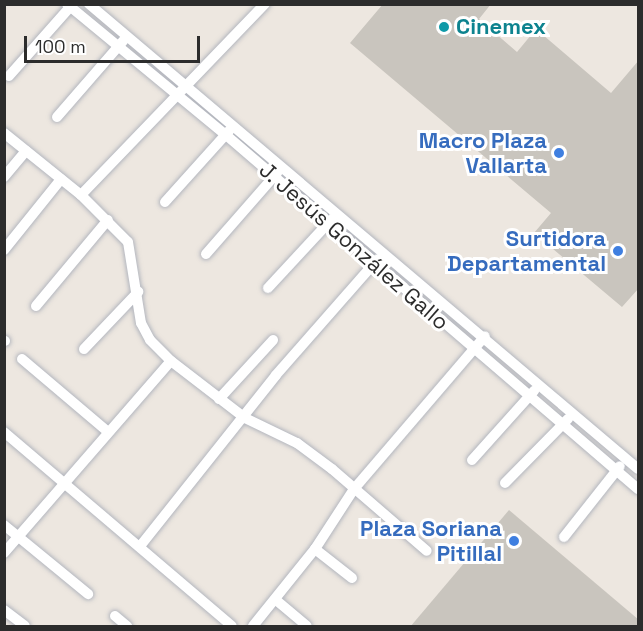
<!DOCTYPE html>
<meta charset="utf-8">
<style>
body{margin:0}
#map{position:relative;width:643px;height:631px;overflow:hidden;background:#ede7e0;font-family:"Space Grotesk",sans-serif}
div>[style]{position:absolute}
.building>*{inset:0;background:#c9c5be}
.roads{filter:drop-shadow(0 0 2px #b3b6be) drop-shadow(0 0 2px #b3b6be)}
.street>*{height:10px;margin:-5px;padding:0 5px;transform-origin:5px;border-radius:5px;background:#fff}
.dots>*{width:16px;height:16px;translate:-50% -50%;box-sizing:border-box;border:3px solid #fff;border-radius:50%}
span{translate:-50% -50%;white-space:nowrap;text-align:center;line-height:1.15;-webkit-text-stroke:6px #fff;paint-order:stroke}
.culture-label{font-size:22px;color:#0d838f;font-weight:700}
.left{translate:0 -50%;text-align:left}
.shop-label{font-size:22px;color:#366cbe;font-weight:700}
.right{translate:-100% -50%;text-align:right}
.street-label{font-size:22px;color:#2c2c2c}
.frame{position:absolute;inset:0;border:6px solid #2c2c2c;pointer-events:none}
.scale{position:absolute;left:24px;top:36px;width:176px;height:27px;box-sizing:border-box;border:3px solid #2c2c2c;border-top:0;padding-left:8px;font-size:18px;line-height:21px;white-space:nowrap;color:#2c2c2c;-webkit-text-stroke:4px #fff;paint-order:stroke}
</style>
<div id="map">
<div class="building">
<i style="clip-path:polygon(383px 4px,491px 4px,479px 19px,517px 52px,536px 29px,611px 93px,639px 60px,639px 288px,622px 307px,534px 233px,551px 213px,350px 43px)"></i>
<i style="clip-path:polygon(509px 510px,639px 620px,639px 627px,410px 627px)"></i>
</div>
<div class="roads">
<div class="street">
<i style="left:67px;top:4px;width:206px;rotate:39.5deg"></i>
<i style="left:226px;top:135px;width:543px;rotate:40.67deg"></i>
<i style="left:89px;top:4px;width:719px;rotate:40.26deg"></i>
<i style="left:9px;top:76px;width:92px;rotate:-48.5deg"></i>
<i style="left:57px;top:117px;width:101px;rotate:-49deg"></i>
<i style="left:4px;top:133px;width:99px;rotate:38.8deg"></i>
<i style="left:81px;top:195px;width:66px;rotate:45deg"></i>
<i style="left:128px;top:242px;width:82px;rotate:80.9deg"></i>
<i style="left:141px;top:323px;width:19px;rotate:62deg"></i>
<i style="left:150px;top:340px;width:30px;rotate:45deg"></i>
<i style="left:171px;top:361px;width:93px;rotate:37.6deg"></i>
<i style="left:245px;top:418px;width:58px;rotate:25.7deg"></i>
<i style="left:297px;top:443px;width:44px;rotate:36.6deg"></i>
<i style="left:332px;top:469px;width:125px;rotate:40.8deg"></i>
<i style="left:4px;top:177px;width:34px;rotate:-50deg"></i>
<i style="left:81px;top:195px;width:265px;rotate:-46.1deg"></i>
<i style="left:165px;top:202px;width:96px;rotate:-48deg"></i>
<i style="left:4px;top:250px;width:91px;rotate:-51.2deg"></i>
<i style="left:206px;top:254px;width:108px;rotate:-48.8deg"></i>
<i style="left:268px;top:288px;width:94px;rotate:-47.2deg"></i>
<i style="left:36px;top:306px;width:112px;rotate:-50.1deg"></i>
<i style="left:4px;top:341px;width:1px"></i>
<i style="left:84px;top:349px;width:79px;rotate:-46.5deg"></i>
<i style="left:22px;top:359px;width:111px;rotate:40.3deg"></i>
<i style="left:219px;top:399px;width:80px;rotate:-47.5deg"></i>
<i style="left:4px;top:432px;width:299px;rotate:40.4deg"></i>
<i style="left:472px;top:460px;width:93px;rotate:-48.1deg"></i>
<i style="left:505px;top:483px;width:90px;rotate:-45.5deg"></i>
<i style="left:4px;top:525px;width:109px;rotate:39.4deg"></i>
<i style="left:564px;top:537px;width:90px;rotate:-51.7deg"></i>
<i style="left:141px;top:545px;width:217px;rotate:-51.5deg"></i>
<i style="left:276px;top:375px;width:154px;rotate:-48.7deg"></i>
<i style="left:315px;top:549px;width:47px;rotate:38.1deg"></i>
<i style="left:4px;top:553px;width:254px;rotate:-49deg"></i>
<i style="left:276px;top:600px;width:40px;rotate:40deg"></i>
<i style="left:4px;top:610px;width:26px;rotate:37deg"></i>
<i style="left:115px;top:616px;width:16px;rotate:40deg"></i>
<i style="left:253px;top:626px;width:99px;rotate:-51.2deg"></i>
<i style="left:315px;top:549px;width:72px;rotate:-57deg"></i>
<i style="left:354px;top:489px;width:201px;rotate:-49.4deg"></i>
</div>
</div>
<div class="dots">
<i style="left:444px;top:27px;background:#0f9aa8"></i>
<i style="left:559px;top:153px;background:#3f7fe0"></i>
<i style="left:618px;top:251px;background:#3f7fe0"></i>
<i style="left:514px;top:541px;background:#3f7fe0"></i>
</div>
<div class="culture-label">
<span class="left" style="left:456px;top:27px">Cinemex</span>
</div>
<div class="shop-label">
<span class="right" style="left:547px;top:153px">Macro Plaza<br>Vallarta</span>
<span class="right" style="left:606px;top:251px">Surtidora<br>Departamental</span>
<span class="right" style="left:502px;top:541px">Plaza Soriana<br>Pitillal</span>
</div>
<div class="street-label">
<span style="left:354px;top:246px;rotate:41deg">J. Jesús González Gallo</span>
</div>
<div class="frame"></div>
<div class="scale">100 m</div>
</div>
